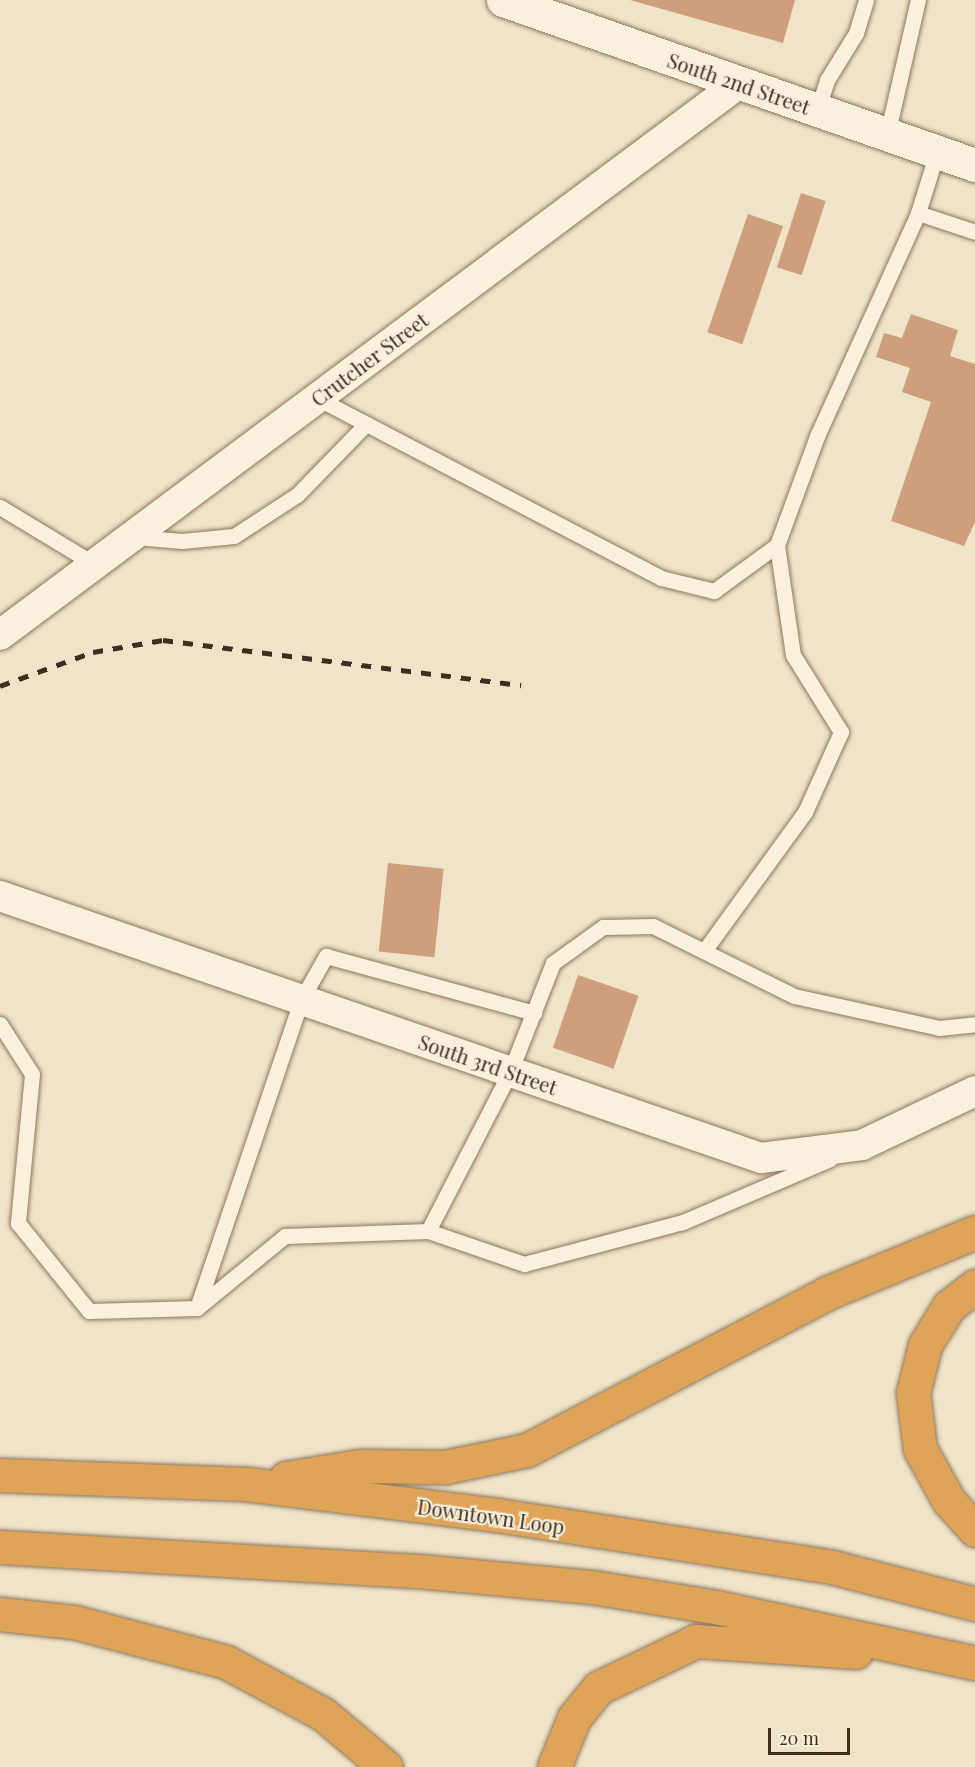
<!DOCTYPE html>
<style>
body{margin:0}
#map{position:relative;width:975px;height:1767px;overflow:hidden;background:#f0e4c8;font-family:"Playfair Display",serif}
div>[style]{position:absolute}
.building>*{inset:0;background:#cf9f7d;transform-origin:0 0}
.roads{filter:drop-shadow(0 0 2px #8d765c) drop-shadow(0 0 2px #8d765c)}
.service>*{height:15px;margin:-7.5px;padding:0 7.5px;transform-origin:7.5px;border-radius:7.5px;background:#faf1dc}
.minor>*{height:30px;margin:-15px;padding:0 15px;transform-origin:15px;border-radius:15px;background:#faf1dc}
.tertiary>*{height:33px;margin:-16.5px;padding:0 16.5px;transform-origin:16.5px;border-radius:16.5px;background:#faf1dc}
.motorway>*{height:33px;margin:-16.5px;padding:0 16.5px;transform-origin:16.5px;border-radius:16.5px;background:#e0a458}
.rail>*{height:4.5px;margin-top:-2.25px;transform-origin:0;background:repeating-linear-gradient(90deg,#3d2e20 0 10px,transparent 0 20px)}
span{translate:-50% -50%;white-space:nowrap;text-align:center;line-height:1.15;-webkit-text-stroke:4.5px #f7eed8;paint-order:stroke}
.street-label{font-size:20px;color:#3d2e20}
.scale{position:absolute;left:768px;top:1728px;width:82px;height:27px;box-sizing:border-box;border:3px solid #3d2e20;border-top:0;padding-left:8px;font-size:18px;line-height:21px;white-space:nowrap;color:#3d2e20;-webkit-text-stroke:4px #f7eed8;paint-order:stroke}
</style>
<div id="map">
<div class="building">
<i style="clip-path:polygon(630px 0,795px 0,783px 43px)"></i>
<i style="left:801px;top:193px;width:26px;height:78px;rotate:18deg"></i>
<i style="left:748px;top:214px;width:37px;height:125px;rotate:19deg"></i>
<i style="clip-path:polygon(911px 314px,958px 330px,950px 356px,975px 364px,975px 522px,964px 546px,891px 521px,931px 402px,902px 392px,910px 368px,876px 357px,884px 333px,902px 338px)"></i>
<i style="left:388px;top:863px;width:56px;height:89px;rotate:6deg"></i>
<i style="left:578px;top:975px;width:64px;height:77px;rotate:19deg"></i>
</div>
<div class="roads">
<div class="service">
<i style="left:817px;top:111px;width:33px;rotate:-72deg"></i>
<i style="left:827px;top:80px;width:55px;rotate:-58.3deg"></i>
<i style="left:856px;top:33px;width:34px;rotate:-73deg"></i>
<i style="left:887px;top:135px;width:139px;rotate:-77.1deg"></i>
<i style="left:937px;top:152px;width:64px;rotate:107.3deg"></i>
<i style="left:918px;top:213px;width:60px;rotate:18.4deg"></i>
<i style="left:317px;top:398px;width:388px;rotate:27.6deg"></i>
<i style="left:661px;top:578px;width:55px;rotate:13.8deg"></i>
<i style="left:714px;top:591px;width:78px;rotate:-36.1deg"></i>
<i style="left:777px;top:545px;width:116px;rotate:-69.8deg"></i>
<i style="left:817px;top:436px;width:245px;rotate:-65.6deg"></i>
<i style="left:0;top:507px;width:110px;rotate:31.2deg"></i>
<i style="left:136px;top:537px;width:46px;rotate:5deg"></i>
<i style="left:182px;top:541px;width:52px;rotate:-5.5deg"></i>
<i style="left:234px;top:536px;width:75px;rotate:-33.1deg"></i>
<i style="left:297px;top:495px;width:99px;rotate:-45.8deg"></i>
<i style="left:704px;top:951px;width:172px;rotate:-54deg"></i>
<i style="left:805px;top:812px;width:88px;rotate:-65.8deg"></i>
<i style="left:841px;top:732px;width:91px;rotate:-121.9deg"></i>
<i style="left:793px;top:655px;width:111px;rotate:-98.3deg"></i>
<i style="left:0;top:1024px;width:59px;rotate:57.4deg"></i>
<i style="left:32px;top:1074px;width:150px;rotate:95.4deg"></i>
<i style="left:18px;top:1223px;width:113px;rotate:51.1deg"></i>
<i style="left:89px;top:1311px;width:108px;rotate:-1.6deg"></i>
<i style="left:197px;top:1308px;width:325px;rotate:-71.3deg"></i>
<i style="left:301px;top:1000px;width:51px;rotate:-60.4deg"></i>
<i style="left:326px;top:956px;width:216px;rotate:15.3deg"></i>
<i style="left:428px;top:1231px;width:102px;rotate:19deg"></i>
<i style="left:524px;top:1264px;width:164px;rotate:-14.8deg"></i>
<i style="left:683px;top:1222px;width:160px;rotate:-23.2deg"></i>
<i style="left:197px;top:1308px;width:114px;rotate:-39.3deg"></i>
<i style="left:285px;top:1236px;width:143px;rotate:-2deg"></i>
<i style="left:428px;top:1231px;width:179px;rotate:-62.7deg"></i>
<i style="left:510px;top:1072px;width:117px;rotate:-68.5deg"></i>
<i style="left:553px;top:963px;width:62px;rotate:-35.8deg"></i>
<i style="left:603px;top:927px;width:50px;rotate:-1.1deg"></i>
<i style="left:653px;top:926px;width:157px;rotate:26.4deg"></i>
<i style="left:794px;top:996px;width:148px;rotate:12.4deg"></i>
<i style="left:939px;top:1028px;width:36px;rotate:-6deg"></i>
</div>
<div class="minor">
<i style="left:0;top:635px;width:921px;rotate:-36.75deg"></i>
<i style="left:0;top:896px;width:805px;rotate:19deg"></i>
<i style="left:761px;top:1158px;width:102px;rotate:-7.3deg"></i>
<i style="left:862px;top:1145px;width:125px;rotate:-25.5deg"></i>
</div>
<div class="tertiary">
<i style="left:503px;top:0;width:500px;rotate:19.27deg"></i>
</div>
<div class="motorway">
<i style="left:975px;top:1286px;width:33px;rotate:142deg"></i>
<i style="left:949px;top:1306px;width:46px;rotate:121.6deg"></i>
<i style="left:925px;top:1345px;width:49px;rotate:104deg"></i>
<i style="left:913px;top:1393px;width:56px;rotate:82.9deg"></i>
<i style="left:920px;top:1449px;width:60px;rotate:60.9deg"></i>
<i style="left:949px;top:1501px;width:39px;rotate:48deg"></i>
<i style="left:0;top:1475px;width:246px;rotate:2.1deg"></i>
<i style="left:246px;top:1484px;width:253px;rotate:7deg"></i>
<i style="left:497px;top:1515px;width:339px;rotate:8.8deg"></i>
<i style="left:832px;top:1567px;width:148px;rotate:14.5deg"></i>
<i style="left:286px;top:1478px;width:75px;rotate:-9.2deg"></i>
<i style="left:360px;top:1466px;width:85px;rotate:0.7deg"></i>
<i style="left:445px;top:1467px;width:84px;rotate:-11.7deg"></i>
<i style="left:527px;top:1450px;width:339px;rotate:-27.6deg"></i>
<i style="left:827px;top:1293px;width:160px;rotate:-22.4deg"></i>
<i style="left:0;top:1547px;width:430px;rotate:3.3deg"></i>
<i style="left:429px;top:1572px;width:164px;rotate:5.3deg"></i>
<i style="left:592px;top:1587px;width:126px;rotate:9.2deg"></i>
<i style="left:716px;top:1607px;width:265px;rotate:12.2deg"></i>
<i style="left:0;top:1614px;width:74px;rotate:6.2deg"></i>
<i style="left:74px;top:1622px;width:157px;rotate:14.7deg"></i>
<i style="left:226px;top:1662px;width:110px;rotate:28.2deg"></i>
<i style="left:323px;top:1714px;width:82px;rotate:40.1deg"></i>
<i style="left:554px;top:1767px;width:53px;rotate:-67.8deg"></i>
<i style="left:574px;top:1718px;width:38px;rotate:-51deg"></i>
<i style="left:598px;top:1688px;width:109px;rotate:-25.6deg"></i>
<i style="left:696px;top:1641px;width:160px;rotate:3.9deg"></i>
</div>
</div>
<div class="rail">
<i style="left:0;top:686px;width:99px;rotate:-20.1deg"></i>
<i style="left:93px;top:652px;width:71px;rotate:-9.7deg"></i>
<i style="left:163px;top:640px;width:361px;rotate:7.2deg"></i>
</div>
<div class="street-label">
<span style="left:739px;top:83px;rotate:19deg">South 2nd Street</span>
<span style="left:369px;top:359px;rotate:-37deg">Crutcher Street</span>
<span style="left:488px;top:1064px;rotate:19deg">South 3rd Street</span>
<span style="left:491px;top:1516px;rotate:8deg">Downtown Loop</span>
</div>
<div class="scale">20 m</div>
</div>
